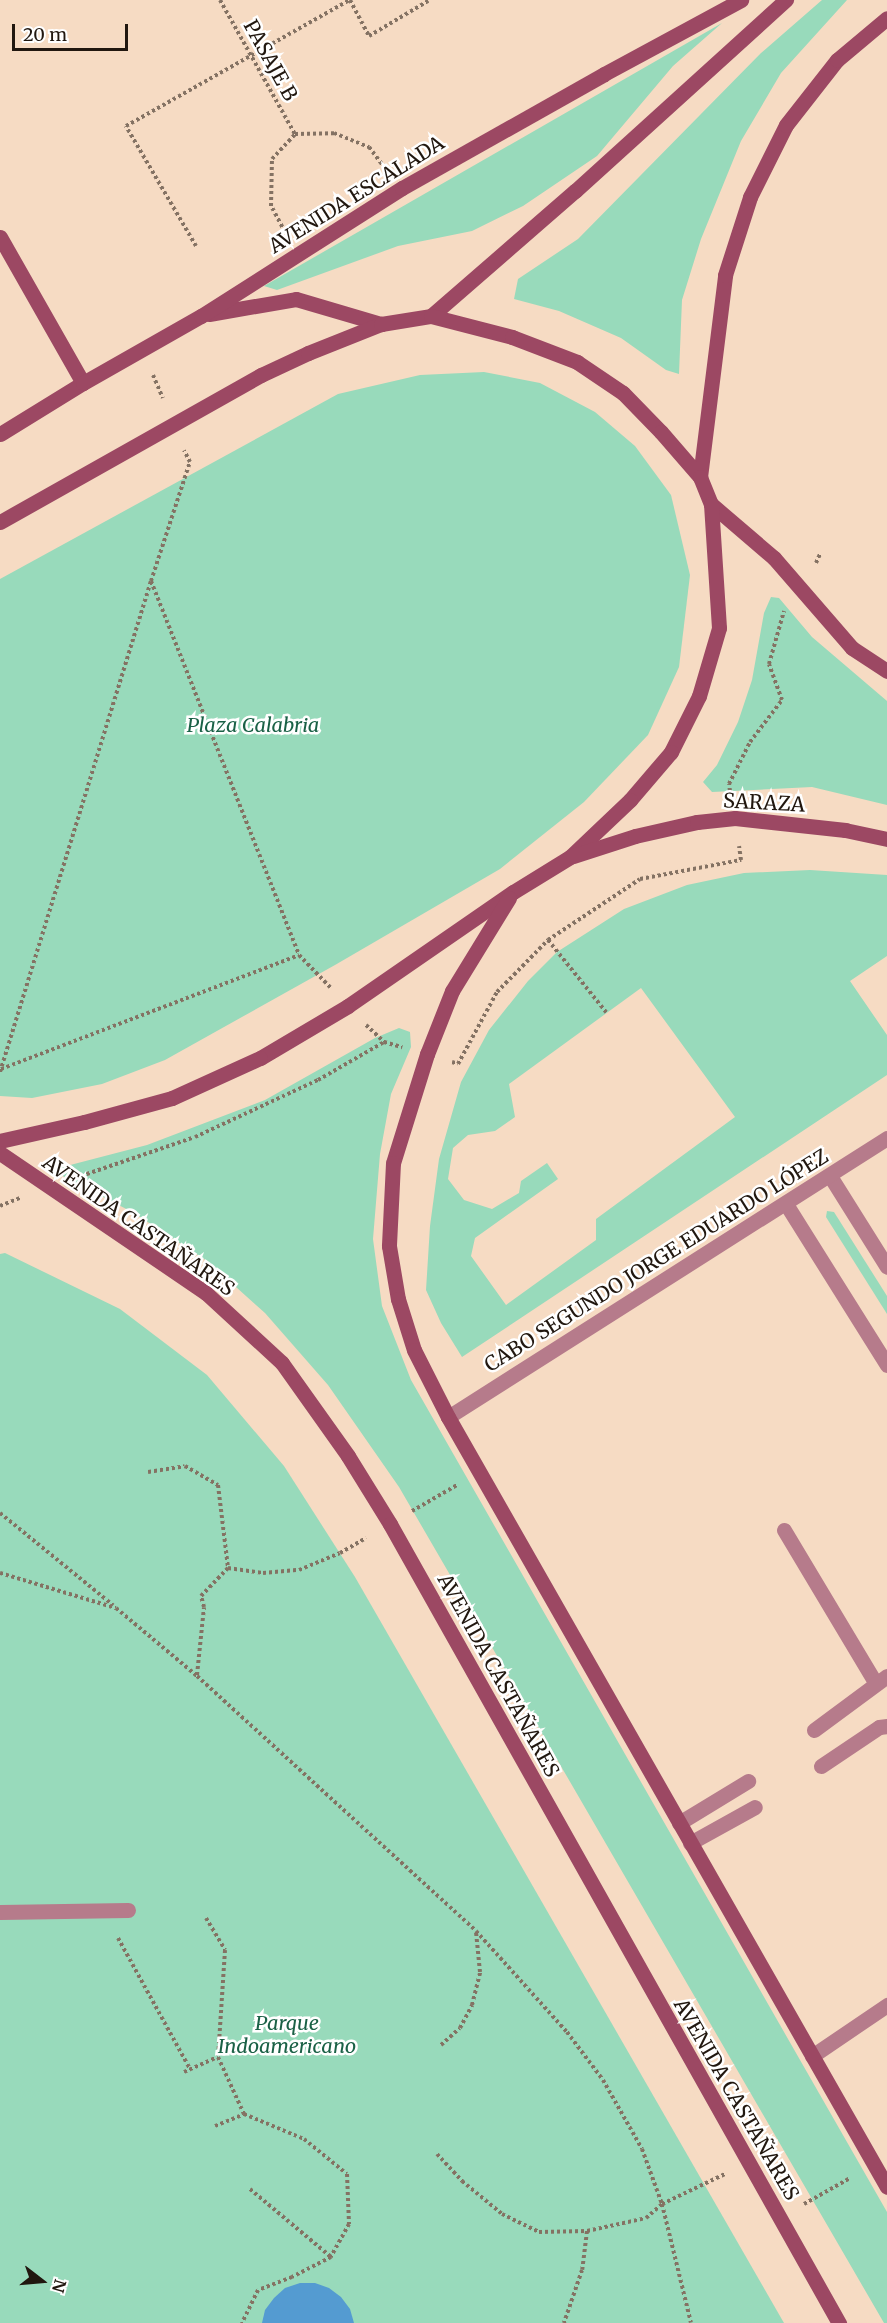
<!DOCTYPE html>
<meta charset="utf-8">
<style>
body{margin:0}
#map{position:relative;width:887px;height:2323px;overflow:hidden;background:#f6dbc3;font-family:Merriweather,serif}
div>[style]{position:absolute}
.green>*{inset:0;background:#98dabb}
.water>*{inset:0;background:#549bd1}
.path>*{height:4px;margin-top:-2px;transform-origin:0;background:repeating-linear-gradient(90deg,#847263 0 3px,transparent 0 6px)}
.lane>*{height:15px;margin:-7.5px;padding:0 7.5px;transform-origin:7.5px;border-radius:7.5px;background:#b67b8b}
.street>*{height:15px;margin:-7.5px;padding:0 7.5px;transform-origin:7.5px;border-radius:7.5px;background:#b67b8b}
.secondary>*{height:15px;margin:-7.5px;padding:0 7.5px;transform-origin:7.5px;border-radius:7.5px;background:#9c4863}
span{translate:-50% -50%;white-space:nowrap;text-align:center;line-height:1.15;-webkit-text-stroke:5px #fff;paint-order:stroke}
.street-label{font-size:20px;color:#21170f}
.park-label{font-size:20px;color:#1a6146;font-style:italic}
.north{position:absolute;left:12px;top:2251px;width:60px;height:60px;-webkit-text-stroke:4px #fff;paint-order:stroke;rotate:106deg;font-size:16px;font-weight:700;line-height:24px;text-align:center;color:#21170f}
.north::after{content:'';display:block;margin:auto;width:21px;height:27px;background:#21170f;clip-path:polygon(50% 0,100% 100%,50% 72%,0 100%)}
.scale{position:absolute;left:12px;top:24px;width:116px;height:27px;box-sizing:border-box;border:3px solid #21170f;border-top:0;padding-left:8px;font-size:18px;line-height:21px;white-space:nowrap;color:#21170f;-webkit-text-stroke:4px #fff;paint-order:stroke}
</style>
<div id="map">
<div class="green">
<i style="clip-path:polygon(822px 0,847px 0,781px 73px,741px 141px,701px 239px,682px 300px,679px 374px,666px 370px,621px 338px,559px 311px,514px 299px,518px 279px,578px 239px,761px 53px)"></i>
<i style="clip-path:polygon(722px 23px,673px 66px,597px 156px,523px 206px,472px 231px,398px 246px,277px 290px,264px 286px)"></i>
<i style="clip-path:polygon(484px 372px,540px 383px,595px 412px,635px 446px,671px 495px,690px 575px,679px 667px,648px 735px,584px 802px,500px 869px,335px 965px,165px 1060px,102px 1084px,32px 1098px,0 1096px,0 579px,338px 394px,420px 375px)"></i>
<i style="clip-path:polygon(771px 597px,779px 598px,812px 637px,887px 701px,887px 805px,812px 787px,712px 792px,703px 782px,717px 765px,738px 722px,752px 680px,764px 613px)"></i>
<i style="clip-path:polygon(evenodd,810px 870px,887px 875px,887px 956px,850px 981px,887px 1035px,887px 1075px,462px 1357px,441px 1323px,426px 1290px,430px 1226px,439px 1159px,461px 1082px,489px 1030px,528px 981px,557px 952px,624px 909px,687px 885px,744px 873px,810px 870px,641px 988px,735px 1117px,596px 1219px,596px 1240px,506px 1305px,471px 1256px,475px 1238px,558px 1179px,547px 1163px,521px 1181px,519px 1193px,492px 1209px,464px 1200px,448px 1179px,453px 1148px,468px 1135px,495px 1131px,515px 1117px,509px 1084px,641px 988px)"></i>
<i style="clip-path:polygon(399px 1028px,410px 1032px,411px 1047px,391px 1094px,380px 1154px,373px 1239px,382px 1306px,411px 1380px,887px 2212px,887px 2323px,884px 2323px,399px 1487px,328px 1385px,265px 1313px,207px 1261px,134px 1213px,51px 1170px,147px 1145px,265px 1100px,375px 1038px)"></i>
<i style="clip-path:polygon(827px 1211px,834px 1212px,887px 1296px,887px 1314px,826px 1217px)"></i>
<i style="clip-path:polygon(5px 1253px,120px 1309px,207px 1375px,284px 1466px,355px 1577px,784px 2323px,0 2323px,0 1254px)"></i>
</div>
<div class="water">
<i style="clip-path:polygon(300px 2283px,315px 2283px,329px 2288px,341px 2297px,350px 2309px,354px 2323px,262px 2323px,265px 2310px,274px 2298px,285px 2288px)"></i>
</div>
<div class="path">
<i style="left:220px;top:0;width:154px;rotate:60.8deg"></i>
<i style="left:295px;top:134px;width:39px;rotate:-1deg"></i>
<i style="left:334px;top:133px;width:38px;rotate:22deg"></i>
<i style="left:369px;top:147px;width:26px;rotate:53deg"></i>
<i style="left:285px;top:232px;width:30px;rotate:-118deg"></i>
<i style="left:271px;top:206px;width:47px;rotate:-88.8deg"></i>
<i style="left:272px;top:159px;width:34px;rotate:-47deg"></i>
<i style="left:196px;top:246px;width:139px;rotate:-120.3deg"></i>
<i style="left:126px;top:126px;width:257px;rotate:-29.4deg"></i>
<i style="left:350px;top:0;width:41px;rotate:62.2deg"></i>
<i style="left:369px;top:36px;width:69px;rotate:-30.7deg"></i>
<i style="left:153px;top:375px;width:25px;rotate:67deg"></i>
<i style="left:816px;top:563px;width:10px;rotate:-66deg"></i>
<i style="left:151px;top:581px;width:402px;rotate:68.4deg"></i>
<i style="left:299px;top:955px;width:45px;rotate:45.9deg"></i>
<i style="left:730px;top:791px;width:7px;rotate:-98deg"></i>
<i style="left:729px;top:784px;width:47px;rotate:-63.4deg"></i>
<i style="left:750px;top:742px;width:53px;rotate:-52.7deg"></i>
<i style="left:782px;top:700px;width:38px;rotate:-110deg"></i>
<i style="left:769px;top:664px;width:55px;rotate:-74.2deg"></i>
<i style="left:548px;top:940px;width:94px;rotate:51.1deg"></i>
<i style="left:366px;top:1025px;width:25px;rotate:43deg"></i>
<i style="left:384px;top:1042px;width:19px;rotate:16deg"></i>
<i style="left:452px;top:1062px;width:6px;rotate:18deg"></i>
<i style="left:458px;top:1064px;width:82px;rotate:-61.6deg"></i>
<i style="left:497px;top:992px;width:73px;rotate:-45.6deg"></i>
<i style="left:548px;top:940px;width:110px;rotate:-33.5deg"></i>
<i style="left:640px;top:879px;width:103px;rotate:-10.7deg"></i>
<i style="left:741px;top:860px;width:14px;rotate:-98deg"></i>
<i style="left:1px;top:1069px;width:319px;rotate:-20.9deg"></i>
<i style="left:0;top:1072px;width:514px;rotate:-72.91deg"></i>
<i style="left:151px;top:581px;width:125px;rotate:-71.9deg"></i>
<i style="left:190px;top:462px;width:13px;rotate:-117deg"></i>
<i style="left:81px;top:1176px;width:120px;rotate:-18.9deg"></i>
<i style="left:195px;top:1137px;width:136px;rotate:-24.9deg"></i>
<i style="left:318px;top:1080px;width:76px;rotate:-29.9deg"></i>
<i style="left:0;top:1206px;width:22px;rotate:-22deg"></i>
<i style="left:148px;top:1472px;width:37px;rotate:-9deg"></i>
<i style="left:185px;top:1466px;width:38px;rotate:30deg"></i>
<i style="left:218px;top:1485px;width:84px;rotate:83.1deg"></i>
<i style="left:412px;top:1511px;width:52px;rotate:-30deg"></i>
<i style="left:0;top:1513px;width:146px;rotate:39.2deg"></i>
<i style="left:0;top:1573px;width:121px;rotate:16.8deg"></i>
<i style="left:116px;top:1608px;width:106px;rotate:40deg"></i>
<i style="left:197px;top:1676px;width:378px;rotate:42.4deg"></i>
<i style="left:476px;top:1931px;width:136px;rotate:48deg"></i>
<i style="left:567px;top:2032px;width:60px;rotate:53.1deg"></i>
<i style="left:603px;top:2080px;width:79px;rotate:60.5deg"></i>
<i style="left:642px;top:2149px;width:59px;rotate:70deg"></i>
<i style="left:662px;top:2204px;width:122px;rotate:76.3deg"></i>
<i style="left:197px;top:1675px;width:68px;rotate:-84.1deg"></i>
<i style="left:204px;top:1607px;width:11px;rotate:-105deg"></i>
<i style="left:201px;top:1596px;width:39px;rotate:-46deg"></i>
<i style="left:228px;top:1568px;width:35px;rotate:8deg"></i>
<i style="left:263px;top:1573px;width:36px;rotate:-5deg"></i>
<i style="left:299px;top:1570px;width:44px;rotate:-22.5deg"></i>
<i style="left:340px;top:1553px;width:30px;rotate:-30deg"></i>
<i style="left:206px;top:1918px;width:37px;rotate:59deg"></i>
<i style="left:225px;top:1950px;width:107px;rotate:93.7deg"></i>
<i style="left:218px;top:2057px;width:63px;rotate:65.5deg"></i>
<i style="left:244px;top:2114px;width:65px;rotate:22.6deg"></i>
<i style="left:304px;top:2139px;width:55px;rotate:39.1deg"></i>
<i style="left:347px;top:2174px;width:50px;rotate:87.7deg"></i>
<i style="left:349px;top:2224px;width:38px;rotate:119deg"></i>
<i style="left:331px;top:2257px;width:44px;rotate:152.9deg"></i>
<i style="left:292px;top:2277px;width:36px;rotate:159deg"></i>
<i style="left:258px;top:2290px;width:37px;rotate:116deg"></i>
<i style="left:118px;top:1938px;width:149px;rotate:61.2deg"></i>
<i style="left:441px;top:2045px;width:25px;rotate:-42deg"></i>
<i style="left:460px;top:2028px;width:26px;rotate:-62deg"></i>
<i style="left:472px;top:2005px;width:34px;rotate:-76deg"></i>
<i style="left:480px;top:1972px;width:40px;rotate:-95.7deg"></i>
<i style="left:184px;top:2072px;width:37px;rotate:-24deg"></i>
<i style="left:215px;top:2126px;width:31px;rotate:-22deg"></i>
<i style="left:437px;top:2154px;width:37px;rotate:47deg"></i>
<i style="left:462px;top:2181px;width:52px;rotate:39.5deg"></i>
<i style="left:502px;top:2214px;width:41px;rotate:25.9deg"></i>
<i style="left:539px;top:2232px;width:48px;rotate:-1.2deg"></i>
<i style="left:587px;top:2231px;width:39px;rotate:97deg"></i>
<i style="left:582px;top:2270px;width:56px;rotate:108.8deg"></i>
<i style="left:250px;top:2189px;width:106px;rotate:40deg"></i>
<i style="left:804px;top:2204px;width:53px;rotate:-29.5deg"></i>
<i style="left:587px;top:2231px;width:60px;rotate:-12.4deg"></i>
<i style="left:646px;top:2218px;width:21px;rotate:-41deg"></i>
<i style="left:662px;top:2204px;width:70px;rotate:-25.5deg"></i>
</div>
<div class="lane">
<i style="left:784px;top:1530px;width:179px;rotate:59.1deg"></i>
<i style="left:814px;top:1730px;width:91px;rotate:-36.5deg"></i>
<i style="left:821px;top:1766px;width:70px;rotate:-33.9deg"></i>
<i style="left:879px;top:1727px;width:8px;rotate:-7deg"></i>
<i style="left:679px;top:1823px;width:81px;rotate:-31.3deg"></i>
<i style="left:690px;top:1843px;width:74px;rotate:-29deg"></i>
<i style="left:0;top:1912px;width:128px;rotate:-0.9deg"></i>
<i style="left:812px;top:2056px;width:91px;rotate:-34.2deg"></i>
</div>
<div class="street">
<i style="left:830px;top:1176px;width:107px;rotate:57.9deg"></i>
<i style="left:786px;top:1204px;width:190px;rotate:57.9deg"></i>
<i style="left:448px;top:1417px;width:520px;rotate:-32.44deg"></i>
</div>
<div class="secondary">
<i style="left:0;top:237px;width:168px;rotate:60.4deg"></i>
<i style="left:209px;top:314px;width:88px;rotate:-9.8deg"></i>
<i style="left:296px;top:299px;width:89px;rotate:16.4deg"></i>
<i style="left:431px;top:316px;width:191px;rotate:-41deg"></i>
<i style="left:575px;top:191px;width:285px;rotate:-42.2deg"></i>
<i style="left:0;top:434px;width:97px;rotate:-31.6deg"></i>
<i style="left:83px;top:383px;width:136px;rotate:-29.6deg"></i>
<i style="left:201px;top:316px;width:238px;rotate:-32.5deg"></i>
<i style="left:402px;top:188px;width:232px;rotate:-29.4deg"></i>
<i style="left:604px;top:74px;width:156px;rotate:-28.4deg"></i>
<i style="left:700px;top:477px;width:204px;rotate:-82.9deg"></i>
<i style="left:725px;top:275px;width:82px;rotate:-72.2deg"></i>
<i style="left:750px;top:197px;width:80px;rotate:-63.4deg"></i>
<i style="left:786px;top:125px;width:83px;rotate:-51.9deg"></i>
<i style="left:837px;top:60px;width:65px;rotate:-40deg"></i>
<i style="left:711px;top:504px;width:83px;rotate:40.6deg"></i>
<i style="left:774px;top:558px;width:119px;rotate:49.1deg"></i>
<i style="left:852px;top:648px;width:42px;rotate:33.3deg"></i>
<i style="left:0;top:522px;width:300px;rotate:-29.4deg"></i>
<i style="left:261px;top:375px;width:52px;rotate:-25.1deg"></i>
<i style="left:308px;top:353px;width:79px;rotate:-21.7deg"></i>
<i style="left:381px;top:324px;width:51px;rotate:-9.1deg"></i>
<i style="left:431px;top:316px;width:84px;rotate:14.5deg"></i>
<i style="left:512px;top:337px;width:70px;rotate:21deg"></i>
<i style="left:577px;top:362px;width:55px;rotate:34deg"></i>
<i style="left:623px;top:393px;width:54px;rotate:45.7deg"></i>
<i style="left:661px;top:432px;width:60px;rotate:49.1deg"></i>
<i style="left:700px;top:477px;width:29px;rotate:68deg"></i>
<i style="left:711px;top:504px;width:124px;rotate:86.3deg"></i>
<i style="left:719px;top:628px;width:71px;rotate:106.4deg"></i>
<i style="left:699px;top:696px;width:63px;rotate:116.6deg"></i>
<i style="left:671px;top:752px;width:63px;rotate:130.5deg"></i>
<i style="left:630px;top:800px;width:83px;rotate:136.5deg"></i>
<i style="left:570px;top:857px;width:67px;rotate:148.4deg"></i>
<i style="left:513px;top:892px;width:201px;rotate:145.4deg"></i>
<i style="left:348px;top:1006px;width:102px;rotate:149.4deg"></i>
<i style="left:260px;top:1058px;width:97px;rotate:155.6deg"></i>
<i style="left:172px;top:1098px;width:91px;rotate:164.7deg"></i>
<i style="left:84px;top:1122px;width:86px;rotate:167.3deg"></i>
<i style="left:573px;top:856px;width:65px;rotate:-17.9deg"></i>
<i style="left:635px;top:836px;width:64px;rotate:-12.7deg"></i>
<i style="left:697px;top:822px;width:38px;rotate:-6deg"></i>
<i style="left:735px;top:818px;width:111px;rotate:6.2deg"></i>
<i style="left:845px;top:830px;width:43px;rotate:12.1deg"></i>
<i style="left:509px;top:898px;width:109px;rotate:121.5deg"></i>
<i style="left:452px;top:991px;width:68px;rotate:111.6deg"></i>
<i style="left:427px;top:1054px;width:114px;rotate:107.3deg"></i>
<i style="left:393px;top:1163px;width:83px;rotate:92.8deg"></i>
<i style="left:389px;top:1246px;width:54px;rotate:80.4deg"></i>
<i style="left:398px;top:1299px;width:53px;rotate:72.6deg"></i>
<i style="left:414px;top:1350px;width:75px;rotate:63.1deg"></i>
<i style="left:448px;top:1417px;width:886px;rotate:60.31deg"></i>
<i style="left:0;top:1153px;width:249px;rotate:34.2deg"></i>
<i style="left:206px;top:1293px;width:103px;rotate:42.6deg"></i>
<i style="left:282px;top:1363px;width:114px;rotate:54.6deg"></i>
<i style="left:348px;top:1456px;width:80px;rotate:58.3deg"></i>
<i style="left:390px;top:1524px;width:917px;rotate:60.67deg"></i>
</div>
<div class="street-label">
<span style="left:271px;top:60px;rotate:61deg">PASAJE B</span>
<span style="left:356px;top:194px;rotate:-32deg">AVENIDA ESCALADA</span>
<span style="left:764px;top:802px;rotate:3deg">SARAZA</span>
<span style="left:139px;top:1225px;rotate:35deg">AVENIDA CASTAÑARES</span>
<span style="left:656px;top:1260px;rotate:-32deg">CABO SEGUNDO JORGE EDUARDO LÓPEZ</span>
<span style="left:499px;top:1675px;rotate:61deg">AVENIDA CASTAÑARES</span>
<span style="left:737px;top:2099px;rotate:60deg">AVENIDA CASTAÑARES</span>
</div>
<div class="park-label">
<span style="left:253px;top:724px">Plaza Calabria</span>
<span style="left:287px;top:2034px">Parque<br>Indoamericano</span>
</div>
<div class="north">N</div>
<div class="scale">20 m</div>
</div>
